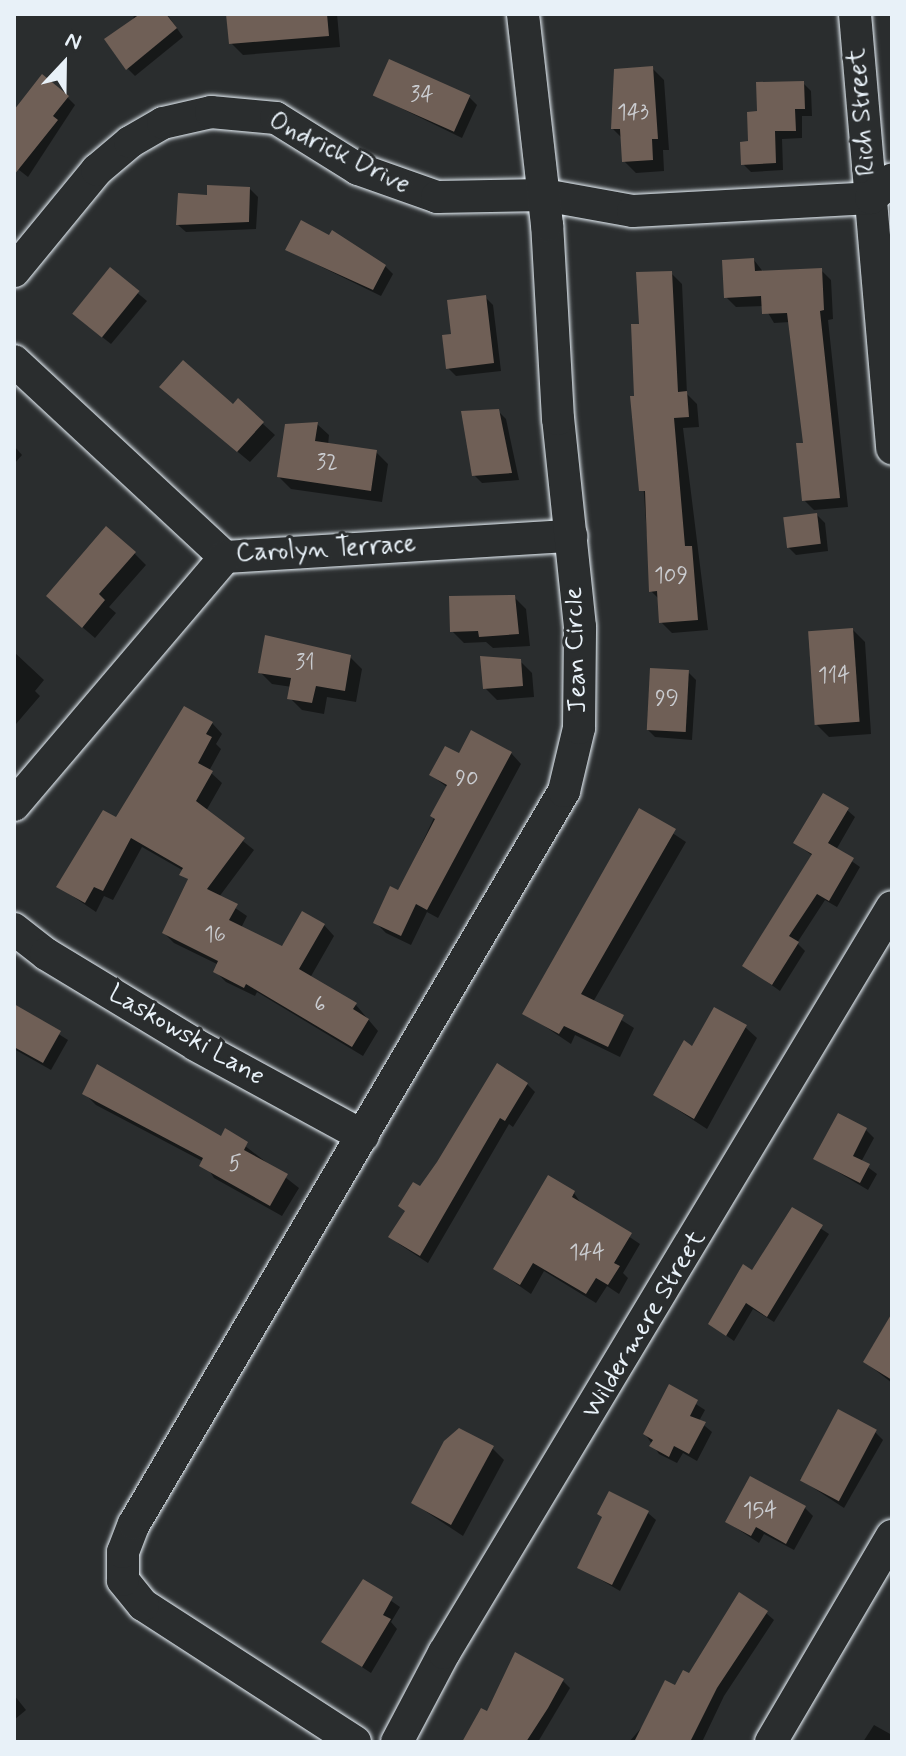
<!DOCTYPE html>
<style>
body{margin:0}
#map{position:relative;width:906px;height:1756px;overflow:hidden;background:#2a2d2e;font-family:Mynerve,sans-serif}
div>[style]{position:absolute}
.shadow>*{inset:0;background:#0007}
.building>*{inset:0;background:#6f5f56;transform-origin:0 0}
.roads{filter:drop-shadow(0 0 2px #e8f1f8) drop-shadow(0 0 2px #e8f1f8)}
.minor>*{height:32px;margin:-16px;padding:0 16px;transform-origin:16px;border-radius:16px;background:#2a2d2e}
span{translate:-50% -50%;white-space:nowrap;text-align:center;line-height:1.15;-webkit-text-stroke:6px #2a2d2e;paint-order:stroke}
.number-label{font-size:22px;color:#caccd0}
.number-label span{-webkit-text-stroke-width:0}
.street-label{font-size:26px;color:#e8f1f8}
.frame{position:absolute;inset:0;border:16px solid #e8f1f8;pointer-events:none}
.north{position:absolute;left:24px;top:24px;width:80px;height:80px;-webkit-text-stroke:6px #2a2d2e;paint-order:stroke;rotate:22deg;font-size:22px;font-weight:700;line-height:32px;text-align:center;color:#e8f1f8}
.north::after{content:'';display:block;margin:auto;width:28px;height:36px;background:#e8f1f8;clip-path:polygon(50% 0,100% 100%,50% 72%,0 100%)}
</style>
<div id="map">
<div class="shadow">
<i style="clip-path:polygon(134px 14px,167px 14px,183px 37px,135px 76px,127px 68px)"></i>
<i style="clip-path:polygon(228px 14px,337px 14px,340px 47px,243px 55px,231px 43px)"></i>
<i style="clip-path:polygon(652px 68px,664px 80px,669px 150px,663px 150px,664px 171px,636px 173px,624px 161px,623px 139px,613px 129px)"></i>
<i style="clip-path:polygon(803px 83px,811px 91px,812px 116px,802px 116px,802px 138px,782px 139px,783px 170px,751px 172px,743px 164px,759px 113px)"></i>
<i style="clip-path:polygon(376px 96px,469px 97px,477px 105px,462px 138px)"></i>
<i style="clip-path:polygon(67px 97px,75px 105px,28px 177px,14px 166px,14px 113px)"></i>
<i style="clip-path:polygon(250px 189px,258px 197px,256px 229px,186px 232px,178px 225px,209px 197px)"></i>
<i style="clip-path:polygon(287px 250px,385px 266px,393px 274px,381px 296px)"></i>
<i style="clip-path:polygon(754px 260px,764px 273px,821px 270px,831px 280px,833px 319px,828px 320px,848px 507px,814px 510px,804px 500px,805px 445px,790px 322px,774px 323px,764px 306px,736px 307px,726px 297px)"></i>
<i style="clip-path:polygon(110px 270px,147px 301px,111px 344px,82px 321px)"></i>
<i style="clip-path:polygon(671px 273px,682px 284px,687px 394px,697px 404px,699px 427px,683px 428px,708px 630px,672px 633px,661px 622px,660px 600px,651px 591px,637px 398px)"></i>
<i style="clip-path:polygon(485px 297px,493px 305px,501px 371px,456px 376px,448px 368px,454px 335px)"></i>
<i style="clip-path:polygon(174px 399px,233px 407px,238px 401px,275px 435px,250px 462px)"></i>
<i style="clip-path:polygon(498px 411px,506px 419px,519px 480px,482px 483px,474px 475px)"></i>
<i style="clip-path:polygon(317px 424px,329px 435px,328px 445px,376px 452px,388px 464px,382px 502px,291px 489px,279px 477px)"></i>
<i style="clip-path:polygon(14px 446px,22px 455px,14px 464px)"></i>
<i style="clip-path:polygon(817px 515px,825px 523px,828px 551px,796px 555px,788px 547px)"></i>
<i style="clip-path:polygon(134px 553px,146px 565px,109px 607px,116px 613px,95px 638px,60px 608px)"></i>
<i style="clip-path:polygon(514px 597px,526px 609px,530px 646px,493px 648px,486px 642px,464px 643px,452px 631px)"></i>
<i style="clip-path:polygon(853px 630px,865px 642px,871px 734px,829px 737px,817px 725px)"></i>
<i style="clip-path:polygon(14px 652px,44px 680px,35px 691px,40px 696px,16px 724px)"></i>
<i style="clip-path:polygon(350px 657px,362px 669px,356px 702px,327px 697px,324px 714px,302px 710px,290px 698px,292px 687px,272px 684px,260px 672px)"></i>
<i style="clip-path:polygon(520px 661px,532px 673px,534px 697px,497px 700px,485px 688px)"></i>
<i style="clip-path:polygon(688px 672px,696px 680px,692px 740px,655px 737px,647px 729px)"></i>
<i style="clip-path:polygon(212px 723px,222px 734px,216px 744px,221px 749px,209px 771px,222px 783px,206px 811px,254px 850px,219px 897px,247px 916px,241px 928px,283px 949px,324px 925px,334px 936px,310px 978px,356px 1005px,378px 1031px,363px 1056px,257px 992px,255px 996px,226px 982px,215px 971px,219px 965px,174px 943px,164px 933px,189px 882px,184px 871px,142px 847px,113px 900px,104px 896px,96px 912px,59px 887px)"></i>
<i style="clip-path:polygon(511px 753px,521px 764px,438px 918px,427px 912px,411px 945px,386px 933px,375px 922px,399px 892px,448px 788px,431px 775px,459px 756px)"></i>
<i style="clip-path:polygon(847px 810px,855px 817px,836px 850px,860px 867px,837px 907px,825px 900px,797px 943px,805px 951px,780px 991px,745px 966px,813px 856px,795px 843px)"></i>
<i style="clip-path:polygon(639px 811px,686px 842px,593px 1002px,634px 1028px,620px 1057px,575px 1035px,571px 1044px,525px 1013px)"></i>
<i style="clip-path:polygon(14px 1006px,68px 1040px,51px 1070px,14px 1049px)"></i>
<i style="clip-path:polygon(745px 1027px,757px 1038px,707px 1129px,655px 1095px,693px 1048px)"></i>
<i style="clip-path:polygon(527px 1084px,535px 1092px,513px 1127px,509px 1124px,428px 1263px,399px 1244px,391px 1237px,420px 1189px)"></i>
<i style="clip-path:polygon(84px 1093px,222px 1139px,226px 1131px,299px 1188px,282px 1216px,214px 1178px,204px 1162px,96px 1105px)"></i>
<i style="clip-path:polygon(866px 1130px,874px 1138px,861px 1162px,877px 1174px,868px 1190px,816px 1159px)"></i>
<i style="clip-path:polygon(574px 1193px,582px 1205px,640px 1244px,623px 1273px,628px 1278px,619px 1294px,607px 1286px,596px 1303px,544px 1271px,531px 1294px,495px 1269px)"></i>
<i style="clip-path:polygon(793px 1210px,829px 1234px,774px 1322px,753px 1309px,734px 1341px,710px 1324px,753px 1272px)"></i>
<i style="clip-path:polygon(892px 1318px,892px 1383px,865px 1362px)"></i>
<i style="clip-path:polygon(670px 1387px,705px 1410px,699px 1421px,712px 1432px,697px 1461px,683px 1453px,677px 1463px,659px 1454px,645px 1434px)"></i>
<i style="clip-path:polygon(875px 1432px,883px 1440px,844px 1508px,800px 1479px)"></i>
<i style="clip-path:polygon(492px 1448px,504px 1460px,463px 1536px,413px 1503px)"></i>
<i style="clip-path:polygon(805px 1508px,813px 1516px,794px 1550px,764px 1534px,759px 1543px,727px 1522px)"></i>
<i style="clip-path:polygon(648px 1513px,656px 1520px,620px 1591px,579px 1567px)"></i>
<i style="clip-path:polygon(364px 1582px,400px 1607px,391px 1622px,397px 1629px,371px 1673px,324px 1642px)"></i>
<i style="clip-path:polygon(766px 1613px,774px 1620px,724px 1696px,702px 1742px,629px 1742px,676px 1688px)"></i>
<i style="clip-path:polygon(563px 1681px,570px 1688px,538px 1742px,474px 1742px,487px 1713px)"></i>
<i style="clip-path:polygon(14px 1695px,26px 1710px,14px 1720px)"></i>
<i style="clip-path:polygon(874px 1725px,892px 1735px,892px 1742px,863px 1742px)"></i>
</div>
<div class="building">
<i style="clip-path:polygon(140px 14px,166px 14px,177px 28px,126px 70px,104px 39px)"></i>
<i style="clip-path:polygon(226px 14px,327px 14px,329px 36px,229px 44px)"></i>
<i style="left:389px;top:59px;width:89px;height:40px;rotate:24deg"></i>
<i style="clip-path:polygon(653px 66px,658px 139px,652px 139px,653px 160px,622px 162px,620px 129px,611px 129px,614px 69px)"></i>
<i style="clip-path:polygon(42px 74px,69px 96px,53px 116px,58px 120px,14px 175px,14px 110px)"></i>
<i style="clip-path:polygon(804px 81px,805px 109px,795px 109px,796px 131px,775px 131px,776px 163px,741px 165px,740px 142px,748px 141px,747px 112px,757px 111px,756px 82px)"></i>
<i style="clip-path:polygon(207px 185px,250px 187px,249px 222px,176px 225px,178px 193px,207px 195px)"></i>
<i style="clip-path:polygon(301px 220px,329px 235px,332px 230px,386px 265px,373px 290px,285px 250px)"></i>
<i style="clip-path:polygon(754px 258px,755px 271px,822px 268px,824px 310px,820px 311px,840px 498px,802px 501px,796px 443px,803px 443px,787px 313px,762px 314px,761px 296px,724px 298px,722px 260px)"></i>
<i style="left:110px;top:267px;width:38px;height:60px;rotate:39deg"></i>
<i style="clip-path:polygon(672px 271px,678px 392px,687px 391px,689px 417px,674px 418px,685px 546px,692px 546px,698px 620px,659px 623px,657px 591px,649px 592px,645px 491px,639px 491px,630px 396px,634px 396px,631px 324px,639px 324px,636px 272px)"></i>
<i style="clip-path:polygon(486px 295px,494px 363px,446px 369px,442px 335px,451px 334px,447px 300px)"></i>
<i style="clip-path:polygon(183px 360px,233px 404px,238px 398px,264px 422px,237px 452px,159px 387px)"></i>
<i style="clip-path:polygon(499px 409px,512px 473px,472px 476px,461px 411px)"></i>
<i style="clip-path:polygon(318px 422px,315px 441px,377px 450px,371px 491px,277px 477px,285px 424px)"></i>
<i style="left:817px;top:513px;width:31px;height:34px;rotate:83deg"></i>
<i style="clip-path:polygon(106px 526px,136px 552px,99px 594px,105px 600px,82px 628px,46px 596px)"></i>
<i style="clip-path:polygon(515px 595px,519px 634px,479px 637px,478px 631px,450px 632px,449px 596px)"></i>
<i style="left:853px;top:628px;width:94px;height:45px;rotate:86deg"></i>
<i style="clip-path:polygon(265px 635px,351px 655px,345px 691px,316px 686px,312px 703px,287px 699px,291px 678px,258px 673px)"></i>
<i style="clip-path:polygon(480px 656px,521px 659px,523px 686px,483px 689px)"></i>
<i style="left:650px;top:668px;width:39px;height:62px;rotate:3deg"></i>
<i style="clip-path:polygon(184px 706px,213px 722px,206px 734px,212px 737px,198px 763px,213px 771px,196px 801px,245px 838px,207px 889px,238px 904px,229px 920px,282px 946px,302px 911px,325px 924px,299px 969px,357px 1003px,353px 1009px,369px 1019px,352px 1047px,246px 984px,244px 988px,213px 972px,218px 961px,162px 933px,188px 879px,179px 875px,183px 868px,131px 838px,103px 891px,94px 887px,85px 903px,56px 887px,103px 810px,116px 817px)"></i>
<i style="clip-path:polygon(471px 730px,512px 752px,427px 910px,416px 904px,401px 936px,373px 923px,390px 886px,398px 890px,435px 819px,430px 816px,447px 785px,429px 775px,445px 746px,459px 753px)"></i>
<i style="clip-path:polygon(823px 793px,849px 808px,828px 843px,854px 858px,829px 901px,817px 894px,789px 936px,799px 942px,772px 985px,742px 966px,812px 854px,793px 843px)"></i>
<i style="clip-path:polygon(639px 808px,676px 829px,581px 994px,624px 1015px,608px 1047px,564px 1026px,559px 1034px,522px 1014px)"></i>
<i style="clip-path:polygon(14px 1004px,61px 1031px,43px 1063px,14px 1047px)"></i>
<i style="clip-path:polygon(714px 1007px,747px 1025px,694px 1119px,653px 1095px,684px 1040px,692px 1046px)"></i>
<i style="clip-path:polygon(497px 1063px,528px 1083px,505px 1121px,500px 1118px,420px 1256px,388px 1237px,405px 1211px,398px 1206px,413px 1182px,420px 1186px,437px 1162px)"></i>
<i style="clip-path:polygon(97px 1064px,221px 1136px,225px 1128px,248px 1142px,244px 1150px,288px 1174px,270px 1206px,199px 1166px,203px 1158px,82px 1094px)"></i>
<i style="clip-path:polygon(838px 1113px,867px 1128px,853px 1156px,870px 1164px,860px 1183px,813px 1159px)"></i>
<i style="clip-path:polygon(548px 1175px,575px 1191px,572px 1197px,632px 1233px,614px 1263px,620px 1266px,608px 1285px,596px 1278px,586px 1294px,533px 1263px,520px 1285px,493px 1269px)"></i>
<i style="clip-path:polygon(792px 1207px,823px 1225px,767px 1317px,746px 1303px,726px 1336px,708px 1324px,743px 1264px,752px 1270px)"></i>
<i style="clip-path:polygon(892px 1313px,892px 1380px,863px 1362px)"></i>
<i style="clip-path:polygon(669px 1384px,698px 1400px,690px 1416px,706px 1422px,689px 1454px,674px 1446px,669px 1457px,649px 1446px,653px 1440px,643px 1434px)"></i>
<i style="left:838px;top:1409px;width:44px;height:81px;rotate:28deg"></i>
<i style="clip-path:polygon(459px 1428px,494px 1446px,451px 1525px,411px 1503px,444px 1441px)"></i>
<i style="clip-path:polygon(750px 1476px,806px 1506px,786px 1544px,756px 1527px,751px 1536px,725px 1522px)"></i>
<i style="clip-path:polygon(609px 1491px,649px 1511px,612px 1585px,577px 1568px,602px 1517px,597px 1514px)"></i>
<i style="clip-path:polygon(363px 1579px,393px 1597px,383px 1615px,391px 1619px,362px 1667px,321px 1642px)"></i>
<i style="clip-path:polygon(739px 1592px,768px 1611px,717px 1688px,690px 1742px,634px 1742px,665px 1680px,675px 1685px,683px 1670px,689px 1673px)"></i>
<i style="clip-path:polygon(515px 1652px,564px 1679px,548px 1708px,526px 1742px,462px 1742px,481px 1708px,487px 1711px)"></i>
</div>
<div class="roads">
<div class="minor">
<i style="left:855px;top:14px;width:436px;rotate:85.1deg"></i>
<i style="left:14px;top:271px;width:131px;rotate:-50.6deg"></i>
<i style="left:97px;top:170px;width:43px;rotate:-40.3deg"></i>
<i style="left:130px;top:142px;width:38px;rotate:-30deg"></i>
<i style="left:163px;top:123px;width:49px;rotate:-12.9deg"></i>
<i style="left:211px;top:112px;width:65px;rotate:5.3deg"></i>
<i style="left:276px;top:118px;width:97px;rotate:31.9deg"></i>
<i style="left:358px;top:169px;width:84px;rotate:19.5deg"></i>
<i style="left:437px;top:197px;width:107px;rotate:-1.1deg"></i>
<i style="left:544px;top:195px;width:90px;rotate:10.2deg"></i>
<i style="left:633px;top:211px;width:238px;rotate:-3.1deg"></i>
<i style="left:871px;top:198px;width:28px;rotate:-41deg"></i>
<i style="left:14px;top:361px;width:288px;rotate:42.9deg"></i>
<i style="left:225px;top:557px;width:347px;rotate:-3.5deg"></i>
<i style="left:14px;top:805px;width:326px;rotate:-49.6deg"></i>
<i style="left:14px;top:929px;width:41px;rotate:38deg"></i>
<i style="left:46px;top:954px;width:175px;rotate:31.2deg"></i>
<i style="left:196px;top:1045px;width:190px;rotate:28.6deg"></i>
<i style="left:355px;top:1742px;width:252px;rotate:-147.1deg"></i>
<i style="left:143px;top:1605px;width:32px;rotate:-129deg"></i>
<i style="left:123px;top:1580px;width:28px;rotate:-90deg"></i>
<i style="left:123px;top:1552px;width:30px;rotate:-69deg"></i>
<i style="left:134px;top:1524px;width:850px;rotate:-59.6deg"></i>
<i style="left:564px;top:791px;width:65px;rotate:-76.6deg"></i>
<i style="left:579px;top:728px;width:101px;rotate:-89.4deg"></i>
<i style="left:580px;top:627px;width:209px;rotate:-96deg"></i>
<i style="left:558px;top:419px;width:194px;rotate:-93.2deg"></i>
<i style="left:547px;top:225px;width:212px;rotate:-96.5deg"></i>
<i style="left:397px;top:1742px;width:101px;rotate:-62.2deg"></i>
<i style="left:444px;top:1653px;width:870px;rotate:-59.01deg"></i>
<i style="left:771px;top:1742px;width:239px;rotate:-59.6deg"></i>
</div>
</div>
<div class="number-label">
<span style="left:422px;top:96px">34</span>
<span style="left:633px;top:114px">143</span>
<span style="left:327px;top:464px">32</span>
<span style="left:671px;top:577px">109</span>
<span style="left:305px;top:664px">31</span>
<span style="left:834px;top:677px">114</span>
<span style="left:667px;top:700px">99</span>
<span style="left:467px;top:780px">90</span>
<span style="left:215px;top:936px">16</span>
<span style="left:320px;top:1006px">6</span>
<span style="left:235px;top:1165px">5</span>
<span style="left:587px;top:1254px">144</span>
<span style="left:760px;top:1512px">154</span>
</div>
<div class="street-label">
<span style="left:863px;top:112px;rotate:-95deg">Rich Street</span>
<span style="left:339px;top:154px;rotate:26deg">Ondrick Drive</span>
<span style="left:326px;top:550px;rotate:-3deg">Carolyn Terrace</span>
<span style="left:577px;top:650px;rotate:-92deg">Jean Circle</span>
<span style="left:186px;top:1036px;rotate:30deg">Laskowski Lane</span>
<span style="left:645px;top:1325px;rotate:-59deg">Wildermere Street</span>
</div>
<div class="frame"></div>
<div class="north">N</div>
</div>
